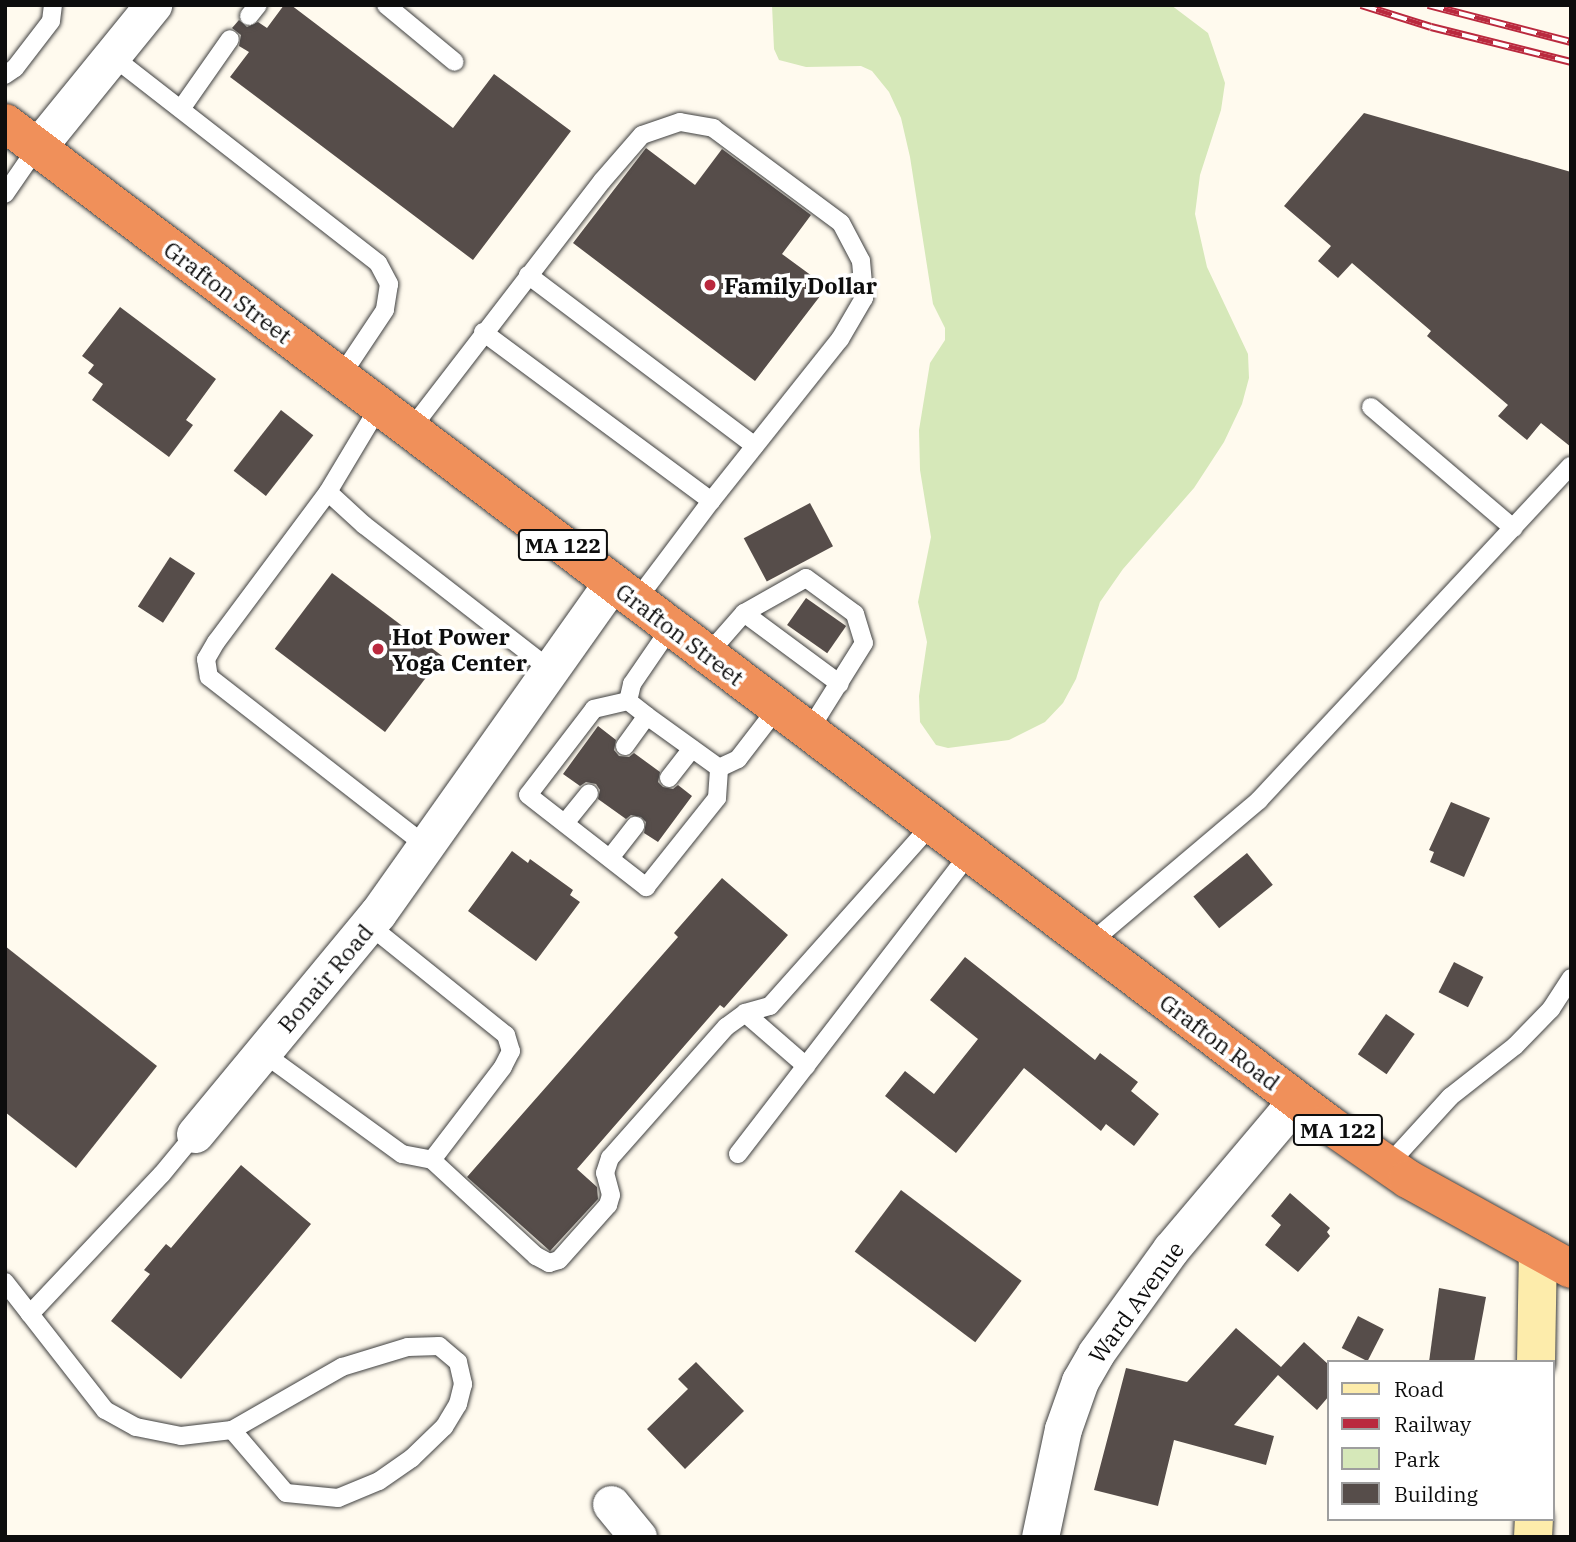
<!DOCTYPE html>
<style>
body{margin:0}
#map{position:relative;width:1576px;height:1542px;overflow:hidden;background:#fffaee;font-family:"IBM Plex Serif",serif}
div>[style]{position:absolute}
.green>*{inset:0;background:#d6e8b9}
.building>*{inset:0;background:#564d4a;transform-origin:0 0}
.roads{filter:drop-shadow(0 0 2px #404040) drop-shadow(0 0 2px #404040)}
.lane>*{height:18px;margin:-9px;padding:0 9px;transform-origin:9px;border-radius:9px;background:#fff}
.street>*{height:37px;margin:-18.5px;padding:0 18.5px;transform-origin:18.5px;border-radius:18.5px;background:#fff}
.secondary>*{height:38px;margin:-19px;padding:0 19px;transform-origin:19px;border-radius:19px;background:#fdecab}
.highway>*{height:38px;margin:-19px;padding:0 19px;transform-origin:19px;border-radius:19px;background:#f0905a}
.rail>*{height:8px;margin-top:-4px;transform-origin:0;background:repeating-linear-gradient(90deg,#fff 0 16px,#ba293e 0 32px);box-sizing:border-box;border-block:2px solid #ba293e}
.dots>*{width:19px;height:19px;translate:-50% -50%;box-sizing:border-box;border:4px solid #fff;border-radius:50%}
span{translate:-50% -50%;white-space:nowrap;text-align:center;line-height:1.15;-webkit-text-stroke:7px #fff;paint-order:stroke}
.shield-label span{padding:2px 5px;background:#fff;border:2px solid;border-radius:5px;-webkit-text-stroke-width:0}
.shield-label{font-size:21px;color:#0d0d0d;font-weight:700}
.poi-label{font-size:23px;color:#0d0d0d;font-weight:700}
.left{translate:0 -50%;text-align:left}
.street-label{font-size:23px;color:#0d0d0d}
.frame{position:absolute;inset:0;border:7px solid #0d0d0d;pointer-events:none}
.legend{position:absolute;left:1327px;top:1360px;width:228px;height:161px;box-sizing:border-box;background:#fff;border:2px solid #9e9e9e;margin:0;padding:9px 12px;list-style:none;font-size:21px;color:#0d0d0d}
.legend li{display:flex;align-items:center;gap:14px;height:35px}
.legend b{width:35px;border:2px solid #9e9e9e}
</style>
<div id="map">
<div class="green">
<i style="clip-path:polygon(772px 5px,1171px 5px,1208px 33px,1225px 83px,1221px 110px,1200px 175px,1195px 214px,1207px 267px,1248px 354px,1249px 378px,1242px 404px,1224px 442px,1194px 488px,1123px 569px,1100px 602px,1076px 679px,1063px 703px,1045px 722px,1009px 740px,948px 748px,936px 745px,920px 722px,919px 696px,927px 642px,918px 602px,931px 537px,920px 470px,919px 430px,930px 363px,945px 340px,945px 328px,933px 304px,910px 157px,901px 118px,889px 92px,872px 71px,861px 66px,806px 67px,779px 60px,774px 49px)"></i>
</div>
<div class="building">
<i style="clip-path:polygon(284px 5px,291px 5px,453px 128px,494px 74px,571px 131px,473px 260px,230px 77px,249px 52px,239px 46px,241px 35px,232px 28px,239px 20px,247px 27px,258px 22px,267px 28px)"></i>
<i style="clip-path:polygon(1364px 113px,1571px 172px,1571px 447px,1541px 423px,1527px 440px,1498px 416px,1508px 405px,1427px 336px,1431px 331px,1352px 263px,1338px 278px,1318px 261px,1331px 246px,1284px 206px)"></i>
<i style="clip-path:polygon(646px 148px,695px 185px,722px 149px,811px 215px,782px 254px,827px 287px,755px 381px,573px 243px)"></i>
<i style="clip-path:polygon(120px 307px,216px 379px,186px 420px,193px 425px,169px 457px,92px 400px,103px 384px,88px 373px,94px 365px,82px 356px)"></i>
<i style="left:281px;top:410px;width:41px;height:77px;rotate:38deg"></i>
<i style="left:810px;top:503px;width:49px;height:75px;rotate:62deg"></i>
<i style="left:170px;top:557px;width:30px;height:59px;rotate:33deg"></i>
<i style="left:332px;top:573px;width:138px;height:95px;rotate:37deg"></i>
<i style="left:806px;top:598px;width:49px;height:33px;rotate:35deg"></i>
<i style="clip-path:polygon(598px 726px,616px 740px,614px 750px,619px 756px,629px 757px,634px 753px,660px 772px,658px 782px,663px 787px,673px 789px,678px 785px,692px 796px,658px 842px,644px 833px,646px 822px,641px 817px,631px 815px,626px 819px,598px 799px,600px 790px,596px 784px,586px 782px,580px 786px,563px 774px)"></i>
<i style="clip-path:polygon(1451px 802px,1490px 818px,1464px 877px,1430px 862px,1434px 852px,1429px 850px)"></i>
<i style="clip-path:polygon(512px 851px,528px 863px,530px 859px,573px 890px,570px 895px,580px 902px,536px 961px,468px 911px)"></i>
<i style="left:1247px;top:853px;width:41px;height:69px;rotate:51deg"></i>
<i style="clip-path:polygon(722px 878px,788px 935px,724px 1008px,720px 1005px,577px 1169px,597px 1187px,598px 1199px,550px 1251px,467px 1177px,678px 937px,674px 933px)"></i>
<i style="clip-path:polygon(5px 946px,157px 1066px,76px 1168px,5px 1112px)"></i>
<i style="clip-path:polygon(965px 957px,1095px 1060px,1100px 1053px,1138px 1082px,1131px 1091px,1159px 1114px,1134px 1146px,1106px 1124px,1101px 1131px,1024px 1068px,956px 1153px,885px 1096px,905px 1071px,934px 1094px,978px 1039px,930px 1000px)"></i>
<i style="left:1454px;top:962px;width:33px;height:34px;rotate:27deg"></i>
<i style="left:1386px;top:1014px;width:35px;height:49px;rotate:35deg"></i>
<i style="clip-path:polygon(241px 1165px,311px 1224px,181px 1379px,111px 1321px,150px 1274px,144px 1270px,166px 1244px,171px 1248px)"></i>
<i style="left:901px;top:1190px;width:151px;height:77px;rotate:37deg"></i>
<i style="clip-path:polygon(1290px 1193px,1330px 1228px,1327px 1232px,1330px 1236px,1298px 1272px,1265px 1245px,1281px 1225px,1271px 1216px)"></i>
<i style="clip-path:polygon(1439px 1288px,1486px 1297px,1474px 1362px,1429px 1362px)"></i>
<i style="left:1358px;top:1316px;width:29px;height:36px;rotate:27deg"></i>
<i style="clip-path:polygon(1236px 1328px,1281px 1367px,1304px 1342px,1329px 1365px,1329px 1396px,1317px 1410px,1278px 1375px,1234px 1425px,1274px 1436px,1266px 1465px,1174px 1440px,1158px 1506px,1094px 1490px,1126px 1368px,1187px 1382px)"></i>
<i style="clip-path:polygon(696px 1362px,744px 1411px,685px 1469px,647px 1429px,688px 1389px,678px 1379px)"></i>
</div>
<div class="roads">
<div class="lane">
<i style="left:386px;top:5px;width:89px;rotate:39.6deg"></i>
<i style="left:249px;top:16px;width:14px;rotate:-51deg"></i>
<i style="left:112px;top:56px;width:337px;rotate:37.9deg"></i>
<i style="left:378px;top:263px;width:24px;rotate:62deg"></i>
<i style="left:389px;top:284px;width:26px;rotate:99deg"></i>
<i style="left:385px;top:310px;width:79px;rotate:123.7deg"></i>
<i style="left:5px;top:75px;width:12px;rotate:-35deg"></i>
<i style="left:15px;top:68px;width:59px;rotate:-52.5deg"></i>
<i style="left:51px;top:21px;width:16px;rotate:-83deg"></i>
<i style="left:181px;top:109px;width:85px;rotate:-55deg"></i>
<i style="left:5px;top:194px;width:55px;rotate:-55.4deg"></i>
<i style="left:528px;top:275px;width:284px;rotate:37deg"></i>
<i style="left:483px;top:332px;width:284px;rotate:36.5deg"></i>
<i style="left:711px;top:501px;width:125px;rotate:126.9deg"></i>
<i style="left:380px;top:405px;width:101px;rotate:120.9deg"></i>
<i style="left:328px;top:492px;width:187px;rotate:126.7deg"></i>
<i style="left:216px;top:642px;width:20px;rotate:120deg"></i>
<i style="left:206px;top:659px;width:18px;rotate:81deg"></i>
<i style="left:209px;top:677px;width:275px;rotate:37.9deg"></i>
<i style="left:1371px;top:407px;width:187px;rotate:40.4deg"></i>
<i style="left:411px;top:429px;width:313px;rotate:-52.4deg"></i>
<i style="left:602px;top:181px;width:61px;rotate:-49deg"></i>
<i style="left:642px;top:135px;width:40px;rotate:-18.9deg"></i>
<i style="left:680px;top:122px;width:34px;rotate:10deg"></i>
<i style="left:713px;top:128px;width:159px;rotate:36.6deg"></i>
<i style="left:841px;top:223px;width:43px;rotate:62.2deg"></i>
<i style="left:861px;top:261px;width:37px;rotate:85deg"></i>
<i style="left:864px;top:298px;width:48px;rotate:120.3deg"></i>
<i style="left:840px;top:339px;width:207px;rotate:128.5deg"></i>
<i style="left:328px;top:492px;width:49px;rotate:42.5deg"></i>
<i style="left:364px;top:525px;width:237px;rotate:37.8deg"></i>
<i style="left:744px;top:613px;width:119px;rotate:36.5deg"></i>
<i style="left:671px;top:627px;width:69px;rotate:124.4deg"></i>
<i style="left:632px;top:684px;width:17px;rotate:103deg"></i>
<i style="left:628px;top:701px;width:24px;rotate:38deg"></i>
<i style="left:647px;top:716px;width:89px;rotate:35.8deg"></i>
<i style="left:719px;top:768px;width:21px;rotate:-25deg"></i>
<i style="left:738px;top:759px;width:66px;rotate:-52.4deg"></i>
<i style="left:708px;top:654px;width:55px;rotate:-48.7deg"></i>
<i style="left:744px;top:613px;width:71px;rotate:-29.4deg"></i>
<i style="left:806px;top:578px;width:61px;rotate:36.3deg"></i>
<i style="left:855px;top:614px;width:30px;rotate:73deg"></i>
<i style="left:864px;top:643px;width:102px;rotate:122.1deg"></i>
<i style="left:628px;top:701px;width:35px;rotate:167deg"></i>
<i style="left:594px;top:709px;width:108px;rotate:127.5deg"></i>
<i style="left:528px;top:795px;width:150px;rotate:37.9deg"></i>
<i style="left:646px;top:887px;width:114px;rotate:-51.4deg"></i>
<i style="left:717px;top:798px;width:30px;rotate:-86deg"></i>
<i style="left:625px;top:746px;width:37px;rotate:-54deg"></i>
<i style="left:669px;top:778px;width:37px;rotate:-52deg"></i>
<i style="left:565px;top:823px;width:38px;rotate:-51deg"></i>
<i style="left:610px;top:858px;width:41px;rotate:-52deg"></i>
<i style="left:369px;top:925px;width:176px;rotate:38.8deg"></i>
<i style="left:506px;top:1035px;width:17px;rotate:73deg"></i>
<i style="left:511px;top:1051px;width:18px;rotate:117deg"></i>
<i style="left:503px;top:1067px;width:117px;rotate:127.4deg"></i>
<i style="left:1090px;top:943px;width:221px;rotate:-40.2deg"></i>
<i style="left:1259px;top:800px;width:457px;rotate:-47deg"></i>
<i style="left:745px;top:1013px;width:81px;rotate:41deg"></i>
<i style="left:263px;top:1053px;width:172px;rotate:36deg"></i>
<i style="left:402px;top:1154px;width:31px;rotate:11deg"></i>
<i style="left:432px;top:1160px;width:142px;rotate:42.7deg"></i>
<i style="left:536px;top:1256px;width:15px;rotate:28deg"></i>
<i style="left:549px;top:1263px;width:10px;rotate:-17deg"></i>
<i style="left:559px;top:1260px;width:74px;rotate:-48.3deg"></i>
<i style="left:608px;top:1205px;width:10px;rotate:-73deg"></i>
<i style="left:611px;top:1195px;width:23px;rotate:-105deg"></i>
<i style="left:605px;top:1173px;width:16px;rotate:-72deg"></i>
<i style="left:610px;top:1158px;width:175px;rotate:-48.5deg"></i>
<i style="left:726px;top:1027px;width:24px;rotate:-36deg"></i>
<i style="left:745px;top:1013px;width:26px;rotate:-16deg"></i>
<i style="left:770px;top:1006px;width:245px;rotate:-48.3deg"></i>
<i style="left:738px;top:1154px;width:382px;rotate:-52.4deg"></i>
<i style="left:1388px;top:1165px;width:92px;rotate:-47.6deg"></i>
<i style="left:1450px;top:1097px;width:83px;rotate:-38.1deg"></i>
<i style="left:1515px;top:1046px;width:52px;rotate:-45.8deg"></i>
<i style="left:1551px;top:1009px;width:37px;rotate:-57deg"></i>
<i style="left:5px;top:1282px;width:41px;rotate:52deg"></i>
<i style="left:30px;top:1314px;width:192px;rotate:-46.7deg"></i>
<i style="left:162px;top:1174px;width:52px;rotate:-50.5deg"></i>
<i style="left:30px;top:1314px;width:122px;rotate:52deg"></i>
<i style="left:105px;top:1410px;width:35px;rotate:29deg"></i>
<i style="left:136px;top:1427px;width:46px;rotate:11.3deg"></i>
<i style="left:181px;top:1436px;width:51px;rotate:-6.7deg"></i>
<i style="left:232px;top:1430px;width:127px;rotate:-29.8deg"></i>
<i style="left:342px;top:1367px;width:69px;rotate:-16.9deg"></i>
<i style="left:408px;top:1347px;width:31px;rotate:-2deg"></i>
<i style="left:439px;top:1346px;width:25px;rotate:40deg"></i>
<i style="left:458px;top:1362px;width:23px;rotate:77deg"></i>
<i style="left:463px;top:1384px;width:21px;rotate:104deg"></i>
<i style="left:458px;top:1404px;width:27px;rotate:121deg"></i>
<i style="left:444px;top:1427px;width:45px;rotate:135.9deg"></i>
<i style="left:412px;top:1458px;width:40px;rotate:145.1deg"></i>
<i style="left:379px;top:1481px;width:44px;rotate:157.5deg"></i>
<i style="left:338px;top:1498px;width:52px;rotate:-174.5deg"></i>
<i style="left:286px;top:1493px;width:83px;rotate:-130.6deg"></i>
</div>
<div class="street">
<i style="left:36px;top:149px;width:186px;rotate:-50.9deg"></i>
<i style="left:195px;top:1134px;width:287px;rotate:-50.4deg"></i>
<i style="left:378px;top:913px;width:405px;rotate:-54.7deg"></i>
<i style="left:611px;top:1504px;width:43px;rotate:50.7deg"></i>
<i style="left:1040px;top:1537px;width:110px;rotate:-78deg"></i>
<i style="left:1063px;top:1429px;width:51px;rotate:-70.5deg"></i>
<i style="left:1080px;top:1381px;width:32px;rotate:-60deg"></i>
<i style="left:1096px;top:1353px;width:128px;rotate:-54.2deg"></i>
<i style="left:1171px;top:1249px;width:195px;rotate:-49.8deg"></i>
</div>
<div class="secondary">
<i style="left:1536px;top:1362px;width:111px;rotate:-89deg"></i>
<i style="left:1533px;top:1537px;width:18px;rotate:-87deg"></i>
</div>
<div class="highway">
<i style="left:5px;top:123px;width:1658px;rotate:37.1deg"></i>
<i style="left:1327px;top:1123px;width:98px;rotate:34.7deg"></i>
<i style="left:1408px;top:1179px;width:186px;rotate:28.9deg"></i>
</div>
</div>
<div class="rail">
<i style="left:1361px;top:5px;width:73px;rotate:17.4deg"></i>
<i style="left:1431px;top:27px;width:144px;rotate:14deg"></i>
<i style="left:1428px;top:5px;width:148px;rotate:14.5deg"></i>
</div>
<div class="dots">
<i style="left:710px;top:285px;background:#ba293e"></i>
<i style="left:378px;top:649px;background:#ba293e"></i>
</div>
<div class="shield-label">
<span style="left:563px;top:545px">MA 122</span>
<span style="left:1338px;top:1130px">MA 122</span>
</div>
<div class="poi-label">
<span class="left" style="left:724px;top:285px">Family Dollar</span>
<span class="left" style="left:392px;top:649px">Hot Power<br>Yoga Center</span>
</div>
<div class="street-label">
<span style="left:228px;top:292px;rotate:37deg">Grafton Street</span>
<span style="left:680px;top:634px;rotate:37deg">Grafton Street</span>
<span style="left:325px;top:978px;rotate:-50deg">Bonair Road</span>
<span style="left:1220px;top:1042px;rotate:37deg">Grafton Road</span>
<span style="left:1136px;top:1302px;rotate:-54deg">Ward Avenue</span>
</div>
<div class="frame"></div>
<ul class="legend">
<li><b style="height:9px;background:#fdecab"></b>Road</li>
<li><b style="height:9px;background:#ba293e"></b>Railway</li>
<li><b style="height:19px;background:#d6e8b9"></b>Park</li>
<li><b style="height:19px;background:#564d4a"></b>Building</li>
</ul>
</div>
